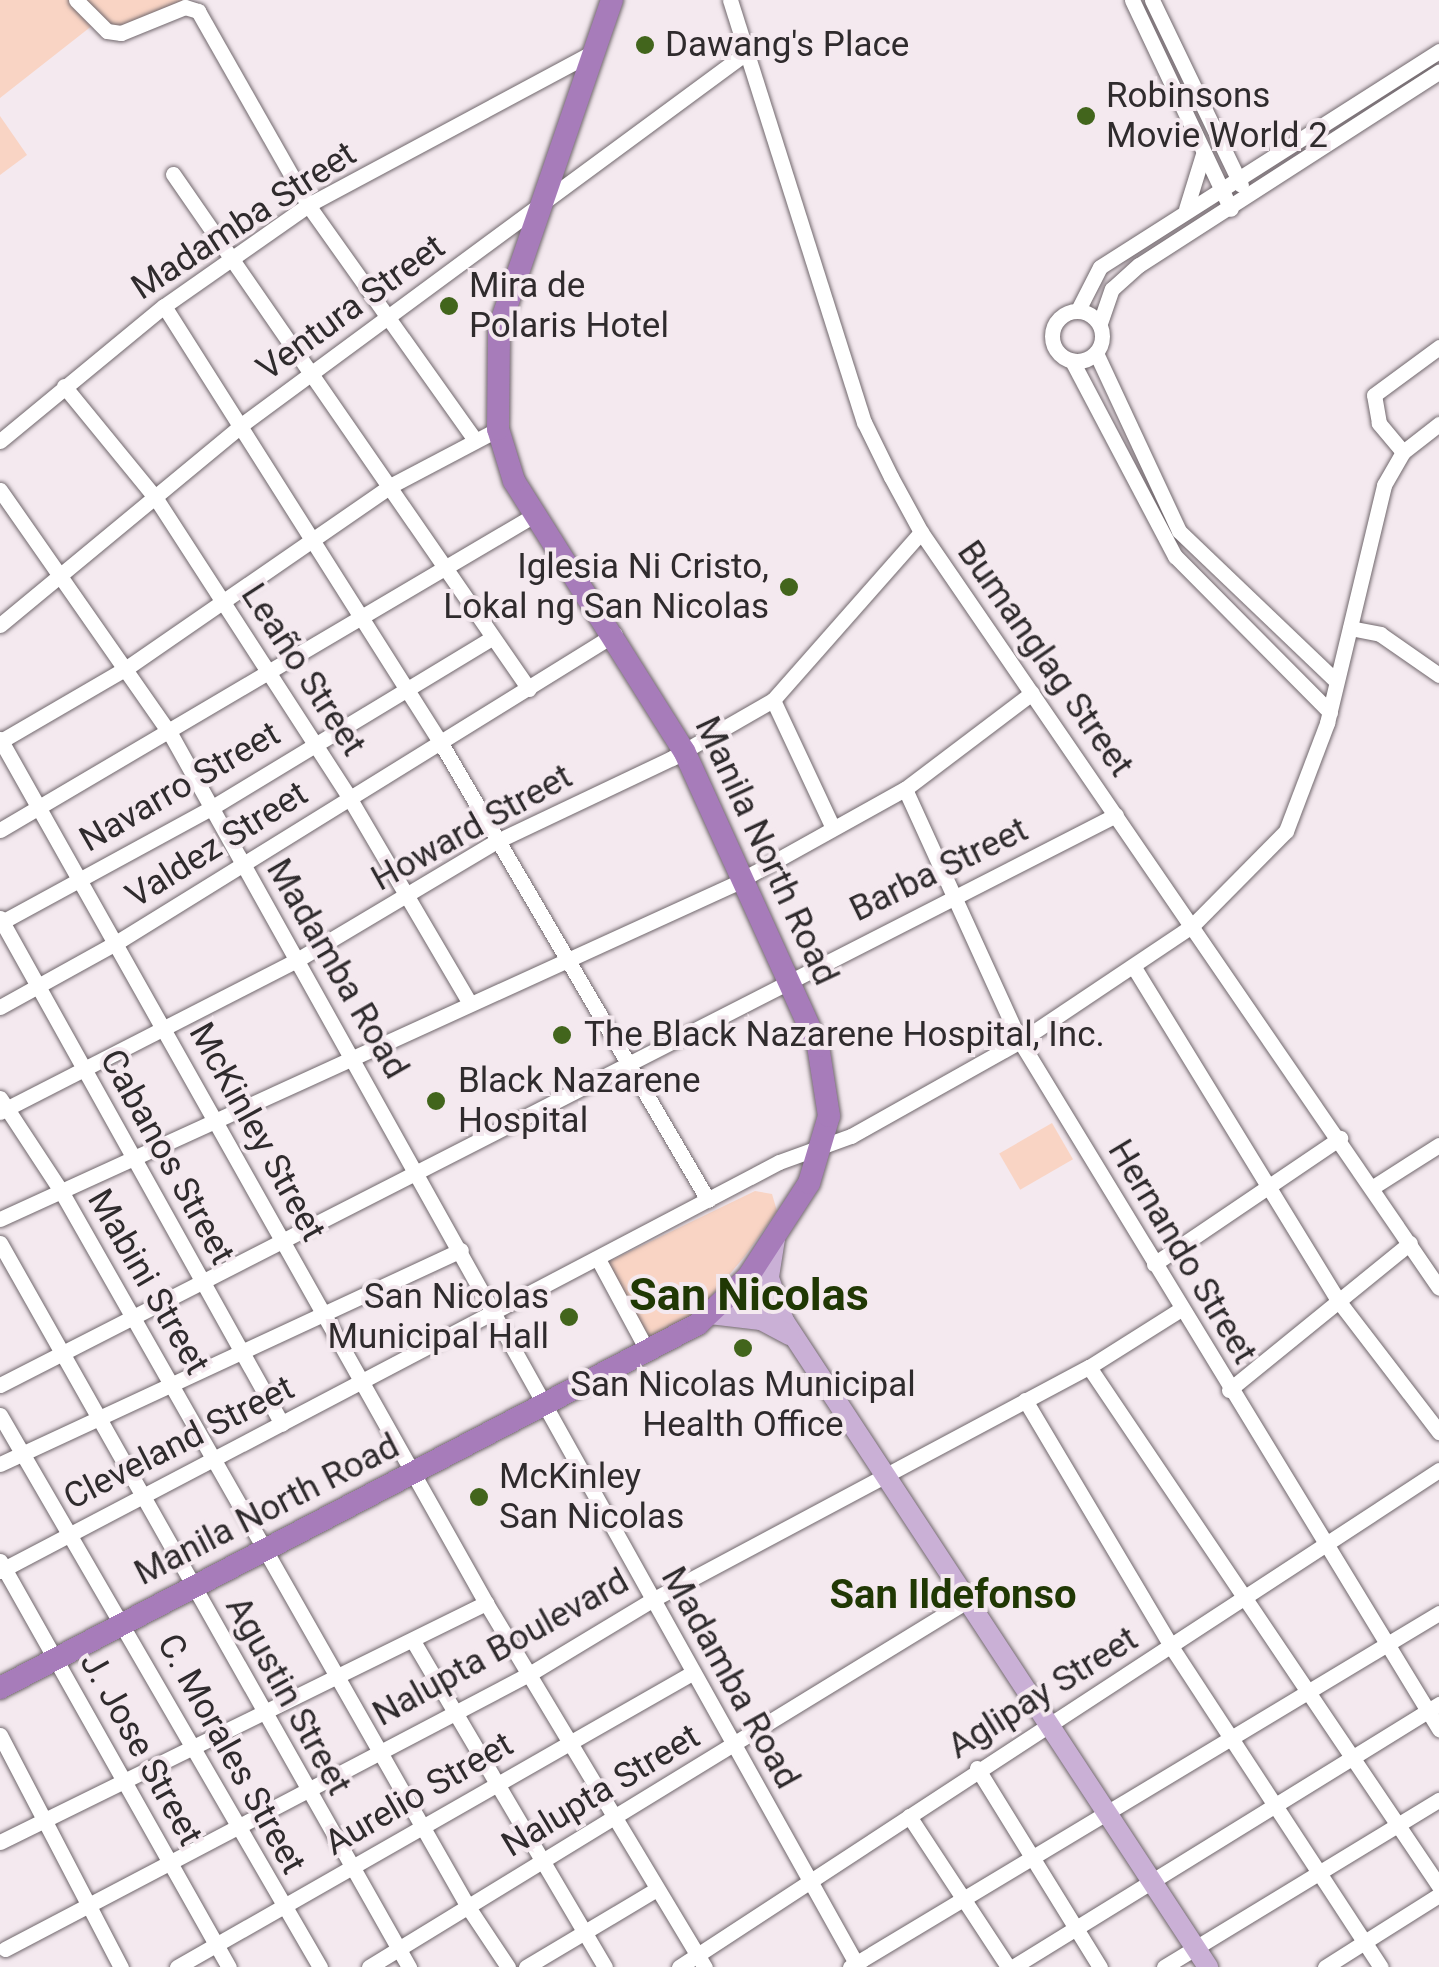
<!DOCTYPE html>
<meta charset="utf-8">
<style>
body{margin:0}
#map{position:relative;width:1439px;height:1967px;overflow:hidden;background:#f4e9ef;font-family:Roboto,sans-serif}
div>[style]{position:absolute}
.green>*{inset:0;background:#f9d4c4;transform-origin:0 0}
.roads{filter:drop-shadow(0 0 2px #70676c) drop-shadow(0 0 2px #70676c)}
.minor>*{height:15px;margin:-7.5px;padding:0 7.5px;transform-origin:7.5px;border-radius:7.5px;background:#fff}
.minor>.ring{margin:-7.5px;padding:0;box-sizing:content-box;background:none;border:15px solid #fff;border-radius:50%}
.major>*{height:20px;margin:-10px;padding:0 10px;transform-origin:10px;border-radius:10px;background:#cab0d6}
.highway>*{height:22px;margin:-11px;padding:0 11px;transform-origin:11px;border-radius:11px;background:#a77cba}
.dots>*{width:28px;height:28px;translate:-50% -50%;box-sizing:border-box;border:5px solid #f4e9ef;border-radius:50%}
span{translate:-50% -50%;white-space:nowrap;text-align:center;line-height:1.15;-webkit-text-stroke:8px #f4e9ef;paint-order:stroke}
.poi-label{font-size:35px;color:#2f2b2d}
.left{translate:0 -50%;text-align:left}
.right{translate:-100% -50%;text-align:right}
.street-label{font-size:35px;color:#2f2b2d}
.quarter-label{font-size:40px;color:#203804;font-weight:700}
.district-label{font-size:45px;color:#203804;font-weight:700}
</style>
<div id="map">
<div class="green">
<i style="clip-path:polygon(0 0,184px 0,140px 29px,93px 25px,0 98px)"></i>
<i style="clip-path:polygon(0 116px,27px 155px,0 175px)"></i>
<i style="left:1052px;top:1123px;width:42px;height:61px;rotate:60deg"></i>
<i style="clip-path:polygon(755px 1191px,772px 1194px,777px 1211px,745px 1256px,696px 1314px,648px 1342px,608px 1262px)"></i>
</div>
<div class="roads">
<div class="minor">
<i style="left:76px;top:0;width:44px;rotate:45deg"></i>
<i style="left:107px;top:31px;width:14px;rotate:8deg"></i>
<i style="left:121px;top:33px;width:69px;rotate:-22.1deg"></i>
<i style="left:185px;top:7px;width:14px;rotate:17deg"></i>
<i style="left:198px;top:11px;width:223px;rotate:60.4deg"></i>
<i style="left:308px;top:205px;width:287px;rotate:54.6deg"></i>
<i style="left:730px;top:0;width:443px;rotate:72.4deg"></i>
<i style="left:864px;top:422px;width:61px;rotate:63.9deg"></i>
<i style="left:891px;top:477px;width:63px;rotate:61.4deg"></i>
<i style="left:921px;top:532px;width:916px;rotate:55.58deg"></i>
<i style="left:1132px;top:0;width:231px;rotate:64.7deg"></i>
<i style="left:1152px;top:0;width:205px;rotate:64.3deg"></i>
<i style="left:173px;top:174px;width:626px;rotate:55.35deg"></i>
<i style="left:1186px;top:209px;width:58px;rotate:-72.8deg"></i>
<i style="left:164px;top:306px;width:520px;rotate:57.66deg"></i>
<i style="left:442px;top:745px;width:527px;rotate:59.69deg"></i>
<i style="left:1078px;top:310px;width:48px;rotate:-62.9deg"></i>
<i style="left:1100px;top:267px;width:402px;rotate:-32.5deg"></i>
<i class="ring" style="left:1052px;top:311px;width:35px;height:35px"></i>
<i style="left:1100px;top:323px;width:36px;rotate:-71deg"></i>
<i style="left:1112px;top:289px;width:36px;rotate:-42deg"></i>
<i style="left:1139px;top:265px;width:357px;rotate:-32.8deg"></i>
<i style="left:1096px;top:353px;width:196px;rotate:65deg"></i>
<i style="left:1179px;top:531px;width:217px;rotate:43.7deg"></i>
<i style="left:1072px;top:361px;width:221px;rotate:62.2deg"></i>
<i style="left:1175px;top:556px;width:220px;rotate:45.2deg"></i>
<i style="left:64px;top:386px;width:144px;rotate:50.7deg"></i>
<i style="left:155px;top:497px;width:359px;rotate:57.1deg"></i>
<i style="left:350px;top:799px;width:235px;rotate:59.6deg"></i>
<i style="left:0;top:441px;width:212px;rotate:-39.5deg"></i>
<i style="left:164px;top:306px;width:176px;rotate:-35deg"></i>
<i style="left:308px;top:205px;width:323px;rotate:-28.2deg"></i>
<i style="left:1403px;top:452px;width:38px;rotate:-130deg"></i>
<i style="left:1379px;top:423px;width:28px;rotate:-100deg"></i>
<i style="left:1374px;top:395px;width:81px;rotate:-36.4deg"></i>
<i style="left:0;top:490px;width:299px;rotate:55.1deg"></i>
<i style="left:171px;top:735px;width:1411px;rotate:60.85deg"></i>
<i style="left:0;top:625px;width:317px;rotate:-39.6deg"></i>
<i style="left:244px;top:423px;width:625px;rotate:-36.41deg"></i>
<i style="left:1350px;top:628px;width:31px;rotate:11deg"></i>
<i style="left:1380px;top:634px;width:72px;rotate:34.8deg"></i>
<i style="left:773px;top:700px;width:141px;rotate:64.9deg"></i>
<i style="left:0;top:739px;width:991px;rotate:60.64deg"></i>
<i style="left:486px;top:1603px;width:425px;rotate:59deg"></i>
<i style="left:1px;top:741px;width:147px;rotate:-30.2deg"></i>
<i style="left:128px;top:667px;width:321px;rotate:-34.6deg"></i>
<i style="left:392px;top:485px;width:120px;rotate:-27.8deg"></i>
<i style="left:905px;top:789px;width:277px;rotate:65.5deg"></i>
<i style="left:1020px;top:1041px;width:806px;rotate:58.66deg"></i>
<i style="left:0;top:830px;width:622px;rotate:-30.52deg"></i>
<i style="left:0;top:918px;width:579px;rotate:60.87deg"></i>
<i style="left:0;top:923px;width:240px;rotate:-28.6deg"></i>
<i style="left:211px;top:808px;width:328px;rotate:-31.2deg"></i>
<i style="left:1135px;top:969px;width:392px;rotate:58.5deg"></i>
<i style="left:1340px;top:1303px;width:163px;rotate:52.5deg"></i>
<i style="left:0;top:1007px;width:136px;rotate:-29deg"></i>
<i style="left:119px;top:941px;width:583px;rotate:-31.76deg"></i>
<i style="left:0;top:1098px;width:111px;rotate:56.7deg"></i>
<i style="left:61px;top:1191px;width:824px;rotate:60.38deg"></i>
<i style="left:468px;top:1907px;width:72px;rotate:56.3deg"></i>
<i style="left:0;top:1112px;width:334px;rotate:-27.1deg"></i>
<i style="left:297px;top:960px;width:230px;rotate:-30.8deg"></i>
<i style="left:495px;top:842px;width:196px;rotate:-25.4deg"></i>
<i style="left:672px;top:758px;width:116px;rotate:-29.9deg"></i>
<i style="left:773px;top:700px;width:224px;rotate:-48.6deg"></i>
<i style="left:1373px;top:1187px;width:78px;rotate:-32.5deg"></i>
<i style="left:0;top:1219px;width:807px;rotate:-24.53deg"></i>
<i style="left:734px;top:884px;width:196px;rotate:-29.1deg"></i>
<i style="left:905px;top:789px;width:159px;rotate:-37.1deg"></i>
<i style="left:0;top:1243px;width:832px;rotate:60.54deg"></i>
<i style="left:598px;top:1259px;width:106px;rotate:61.7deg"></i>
<i style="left:1154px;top:1264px;width:225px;rotate:-34.1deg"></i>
<i style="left:1089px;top:1367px;width:626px;rotate:56.01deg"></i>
<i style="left:0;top:1385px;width:1253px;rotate:-27.06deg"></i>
<i style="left:1229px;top:1390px;width:233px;rotate:-39.1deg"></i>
<i style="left:1025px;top:1400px;width:288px;rotate:59.3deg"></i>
<i style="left:1172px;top:1648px;width:381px;rotate:56.8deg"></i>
<i style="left:0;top:1415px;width:638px;rotate:59.9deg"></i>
<i style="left:0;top:1464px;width:508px;rotate:-24.9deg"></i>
<i style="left:0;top:1561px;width:466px;rotate:60.6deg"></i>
<i style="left:0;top:1571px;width:880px;rotate:-27.7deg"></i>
<i style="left:779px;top:1162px;width:77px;rotate:-19.9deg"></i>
<i style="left:851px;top:1136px;width:194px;rotate:-29.3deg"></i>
<i style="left:1020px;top:1041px;width:208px;rotate:-33.8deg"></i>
<i style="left:1193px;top:925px;width:132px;rotate:-45.3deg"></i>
<i style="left:1286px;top:831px;width:116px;rotate:-69.2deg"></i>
<i style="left:1327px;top:723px;width:245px;rotate:-76.5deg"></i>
<i style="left:1384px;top:485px;width:38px;rotate:-60deg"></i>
<i style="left:1403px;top:452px;width:46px;rotate:-37.9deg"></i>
<i style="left:413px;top:1641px;width:378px;rotate:59.5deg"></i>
<i style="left:0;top:1735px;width:262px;rotate:62.5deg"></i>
<i style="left:977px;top:1768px;width:234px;rotate:58.3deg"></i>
<i style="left:909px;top:1816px;width:181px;rotate:56.7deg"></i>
<i style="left:0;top:1842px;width:542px;rotate:-26.19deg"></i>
<i style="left:5px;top:1949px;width:594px;rotate:-27.69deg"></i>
<i style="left:531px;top:1673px;width:141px;rotate:-31.1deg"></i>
<i style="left:652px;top:1600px;width:495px;rotate:-28.1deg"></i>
<i style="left:1089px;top:1367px;width:109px;rotate:-32.2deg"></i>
<i style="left:177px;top:1967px;width:593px;rotate:-29.72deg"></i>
<i style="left:369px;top:1967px;width:699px;rotate:-31.48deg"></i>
<i style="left:526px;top:1967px;width:152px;rotate:-30.8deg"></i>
<i style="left:679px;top:1967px;width:908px;rotate:-33.18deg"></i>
<i style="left:850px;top:1967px;width:687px;rotate:-31.01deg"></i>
<i style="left:1013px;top:1967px;width:501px;rotate:-31.69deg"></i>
<i style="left:1164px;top:1967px;width:322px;rotate:-31.3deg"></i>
<i style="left:1325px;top:1967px;width:135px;rotate:-32.3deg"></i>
</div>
<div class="major">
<i style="left:775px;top:1239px;width:39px;rotate:99deg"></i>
<i style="left:769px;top:1278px;width:46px;rotate:70.8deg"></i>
<i style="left:784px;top:1321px;width:773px;rotate:56.72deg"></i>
<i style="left:710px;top:1314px;width:51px;rotate:6.7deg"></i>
<i style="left:761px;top:1320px;width:32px;rotate:28deg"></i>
</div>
<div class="highway">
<i style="left:0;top:1688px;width:787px;rotate:-27.54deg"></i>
<i style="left:698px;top:1324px;width:69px;rotate:-43.2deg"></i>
<i style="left:748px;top:1277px;width:112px;rotate:-57deg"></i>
<i style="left:809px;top:1183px;width:70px;rotate:-73.4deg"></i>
<i style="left:829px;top:1116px;width:71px;rotate:-98.9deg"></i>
<i style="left:818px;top:1046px;width:324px;rotate:-114.4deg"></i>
<i style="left:684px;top:751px;width:319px;rotate:-122.2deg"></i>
<i style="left:514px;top:481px;width:54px;rotate:-107.1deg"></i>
<i style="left:498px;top:429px;width:101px;rotate:-89.4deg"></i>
<i style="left:499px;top:328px;width:347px;rotate:-71deg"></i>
</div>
</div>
<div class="dots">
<i style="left:645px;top:45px;background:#42651c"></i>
<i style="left:1086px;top:116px;background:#42651c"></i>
<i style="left:449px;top:306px;background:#42651c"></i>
<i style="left:789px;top:587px;background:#42651c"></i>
<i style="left:562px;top:1035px;background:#42651c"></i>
<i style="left:436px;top:1101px;background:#42651c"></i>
<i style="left:569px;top:1317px;background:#42651c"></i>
<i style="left:743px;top:1348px;background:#42651c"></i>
<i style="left:479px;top:1497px;background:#42651c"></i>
</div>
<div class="poi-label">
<span class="left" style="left:665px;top:45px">Dawang's Place</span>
<span class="left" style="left:1106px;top:116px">Robinsons<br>Movie World 2</span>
<span class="left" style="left:469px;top:306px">Mira de<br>Polaris Hotel</span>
<span class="right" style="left:769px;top:587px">Iglesia Ni Cristo,<br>Lokal ng San Nicolas</span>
<span class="left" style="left:584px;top:1035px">The Black Nazarene Hospital, Inc.</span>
<span class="left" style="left:458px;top:1101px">Black Nazarene<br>Hospital</span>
<span class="right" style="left:549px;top:1317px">San Nicolas<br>Municipal Hall</span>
<span style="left:743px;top:1405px">San Nicolas Municipal<br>Health Office</span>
<span class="left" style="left:499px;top:1497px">McKinley<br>San Nicolas</span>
</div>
<div class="street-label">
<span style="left:244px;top:221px;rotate:-33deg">Madamba Street</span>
<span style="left:351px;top:308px;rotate:-36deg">Ventura Street</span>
<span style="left:1045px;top:659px;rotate:55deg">Bumanglag Street</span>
<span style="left:303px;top:670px;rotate:57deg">Leaño Street</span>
<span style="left:180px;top:787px;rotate:-30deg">Navarro Street</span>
<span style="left:472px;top:828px;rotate:-29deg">Howard Street</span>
<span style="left:217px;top:845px;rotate:-32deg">Valdez Street</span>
<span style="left:766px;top:851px;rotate:65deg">Manila North Road</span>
<span style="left:939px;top:870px;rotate:-26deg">Barba Street</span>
<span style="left:337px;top:969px;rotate:60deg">Madamba Road</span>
<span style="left:257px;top:1132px;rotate:61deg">McKinley Street</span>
<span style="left:167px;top:1157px;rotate:61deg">Cabanos Street</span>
<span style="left:1182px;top:1252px;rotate:59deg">Hernando Street</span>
<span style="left:148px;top:1282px;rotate:60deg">Mabini Street</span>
<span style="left:179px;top:1443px;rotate:-27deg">Cleveland Street</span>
<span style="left:267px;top:1510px;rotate:-27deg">Manila North Road</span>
<span style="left:501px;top:1648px;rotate:-29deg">Nalupta Boulevard</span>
<span style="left:730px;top:1678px;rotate:61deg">Madamba Road</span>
<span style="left:1043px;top:1693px;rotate:-32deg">Aglipay Street</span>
<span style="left:288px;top:1696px;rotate:61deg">Agustin Street</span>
<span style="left:141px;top:1749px;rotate:61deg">J. Jose Street</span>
<span style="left:231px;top:1754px;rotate:61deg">C. Morales Street</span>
<span style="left:601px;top:1791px;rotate:-31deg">Nalupta Street</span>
<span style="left:419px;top:1794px;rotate:-30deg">Aurelio Street</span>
</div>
<div class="quarter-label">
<span style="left:953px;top:1595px">San Ildefonso</span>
</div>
<div class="district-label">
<span style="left:749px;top:1295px">San Nicolas</span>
</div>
</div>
